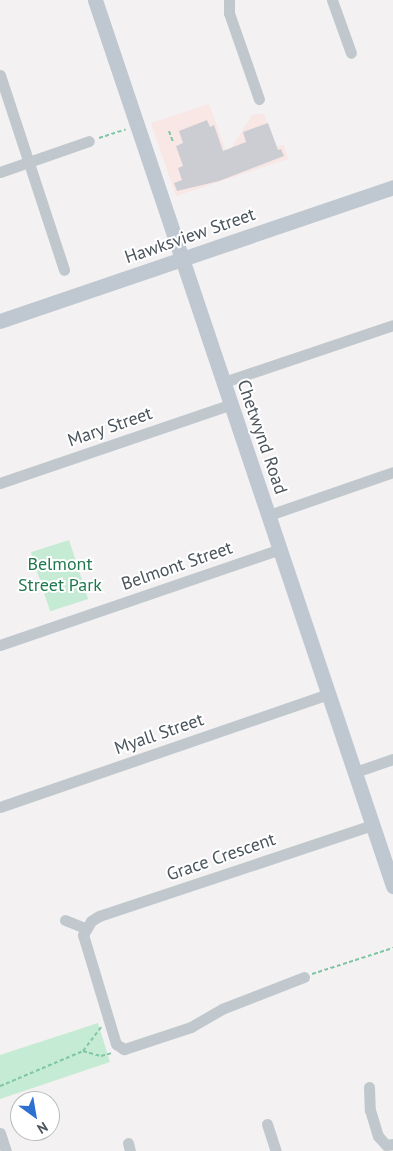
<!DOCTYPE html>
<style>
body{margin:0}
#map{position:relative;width:393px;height:1151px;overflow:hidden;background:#f3f1f1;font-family:"PT Sans",sans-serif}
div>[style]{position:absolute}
.medical>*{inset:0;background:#f9e7e5}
.green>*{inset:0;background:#c5ebd4;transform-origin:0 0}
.building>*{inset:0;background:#cbcdd3}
.path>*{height:2px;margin-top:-1px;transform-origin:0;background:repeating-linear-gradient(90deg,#80c6a5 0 4px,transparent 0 6.5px)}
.street>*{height:11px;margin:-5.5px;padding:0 5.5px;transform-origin:5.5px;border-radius:5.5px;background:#c0c8ce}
.secondary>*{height:15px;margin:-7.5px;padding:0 7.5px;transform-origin:7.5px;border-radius:7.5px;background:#bfc7d0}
span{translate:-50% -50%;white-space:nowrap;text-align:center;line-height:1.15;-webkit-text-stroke:4px #fff;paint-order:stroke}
.street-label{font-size:18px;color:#4a545c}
.park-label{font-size:18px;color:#21784e}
.north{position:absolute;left:10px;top:1091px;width:50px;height:50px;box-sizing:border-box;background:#fff;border:1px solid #b7bbbe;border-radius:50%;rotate:148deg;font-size:14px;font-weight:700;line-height:20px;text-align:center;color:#4a545c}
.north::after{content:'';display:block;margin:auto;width:18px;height:22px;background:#2c71d2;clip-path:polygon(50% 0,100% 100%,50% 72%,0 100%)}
</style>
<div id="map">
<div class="medical">
<i style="clip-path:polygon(209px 104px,227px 154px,253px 114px,264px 114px,275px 147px,284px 145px,288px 159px,176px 196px,151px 123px)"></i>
</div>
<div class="green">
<i style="left:69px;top:540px;width:62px;height:40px;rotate:72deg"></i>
<i style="clip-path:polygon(98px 1023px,110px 1062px,0 1099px,0 1055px)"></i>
</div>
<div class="building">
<i style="clip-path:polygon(207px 120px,210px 127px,214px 125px,223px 151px,246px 142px,243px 132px,268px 123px,278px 150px,281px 149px,284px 156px,219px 181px,177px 191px,174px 183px,182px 180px,178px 168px,183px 166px,176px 146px,183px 143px,179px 131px)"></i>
</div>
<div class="path">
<i style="left:169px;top:131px;width:12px;rotate:70deg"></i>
<i style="left:99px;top:138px;width:28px;rotate:-18deg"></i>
<i style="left:312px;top:974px;width:85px;rotate:-17.8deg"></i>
<i style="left:83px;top:1051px;width:19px;rotate:16deg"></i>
<i style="left:101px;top:1056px;width:11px;rotate:-15deg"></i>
<i style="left:0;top:1086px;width:90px;rotate:-22.9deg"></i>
<i style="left:83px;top:1051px;width:30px;rotate:-53deg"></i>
</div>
<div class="street">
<i style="left:229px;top:0;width:13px;rotate:90deg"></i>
<i style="left:229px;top:13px;width:91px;rotate:70.8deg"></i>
<i style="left:332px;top:0;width:56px;rotate:70.3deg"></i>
<i style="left:0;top:75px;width:205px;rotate:71.8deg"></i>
<i style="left:0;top:172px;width:94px;rotate:-19.2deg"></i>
<i style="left:224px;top:382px;width:178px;rotate:-18.6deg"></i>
<i style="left:0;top:483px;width:245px;rotate:-18.8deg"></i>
<i style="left:269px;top:515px;width:131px;rotate:-19.1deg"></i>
<i style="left:0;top:645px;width:297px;rotate:-18.9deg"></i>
<i style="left:355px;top:772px;width:40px;rotate:-18.9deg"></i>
<i style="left:0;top:807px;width:348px;rotate:-19deg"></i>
<i style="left:65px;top:920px;width:22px;rotate:22deg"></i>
<i style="left:304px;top:977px;width:88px;rotate:158.7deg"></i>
<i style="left:222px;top:1009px;width:36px;rotate:150deg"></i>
<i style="left:191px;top:1027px;width:71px;rotate:161.8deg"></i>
<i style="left:124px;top:1049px;width:9px;rotate:-148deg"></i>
<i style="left:116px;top:1044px;width:114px;rotate:-106.8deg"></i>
<i style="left:83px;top:935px;width:16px;rotate:-60deg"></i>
<i style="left:91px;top:921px;width:9px;rotate:-32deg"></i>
<i style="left:99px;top:916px;width:288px;rotate:-18.4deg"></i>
<i style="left:369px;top:1087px;width:23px;rotate:88deg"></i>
<i style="left:370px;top:1110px;width:27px;rotate:73deg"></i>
<i style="left:378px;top:1136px;width:12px;rotate:48deg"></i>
<i style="left:386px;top:1145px;width:7px;rotate:-8deg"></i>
<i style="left:267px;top:1124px;width:28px;rotate:72deg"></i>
<i style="left:0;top:1133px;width:19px;rotate:72deg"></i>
<i style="left:128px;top:1143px;width:8px;rotate:76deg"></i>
</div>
<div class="secondary">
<i style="left:95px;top:0;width:935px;rotate:71.41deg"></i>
<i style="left:0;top:321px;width:415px;rotate:-18.8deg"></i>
</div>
<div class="street-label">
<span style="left:190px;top:236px;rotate:-19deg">Hawksview Street</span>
<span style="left:110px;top:427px;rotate:-19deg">Mary Street</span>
<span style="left:262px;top:437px;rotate:71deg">Chetwynd Road</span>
<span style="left:177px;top:566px;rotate:-19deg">Belmont Street</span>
<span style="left:159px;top:734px;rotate:-19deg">Myall Street</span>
<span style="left:221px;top:857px;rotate:-19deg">Grace Crescent</span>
</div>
<div class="park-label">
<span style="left:60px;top:575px">Belmont<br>Street Park</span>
</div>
<div class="north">N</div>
</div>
